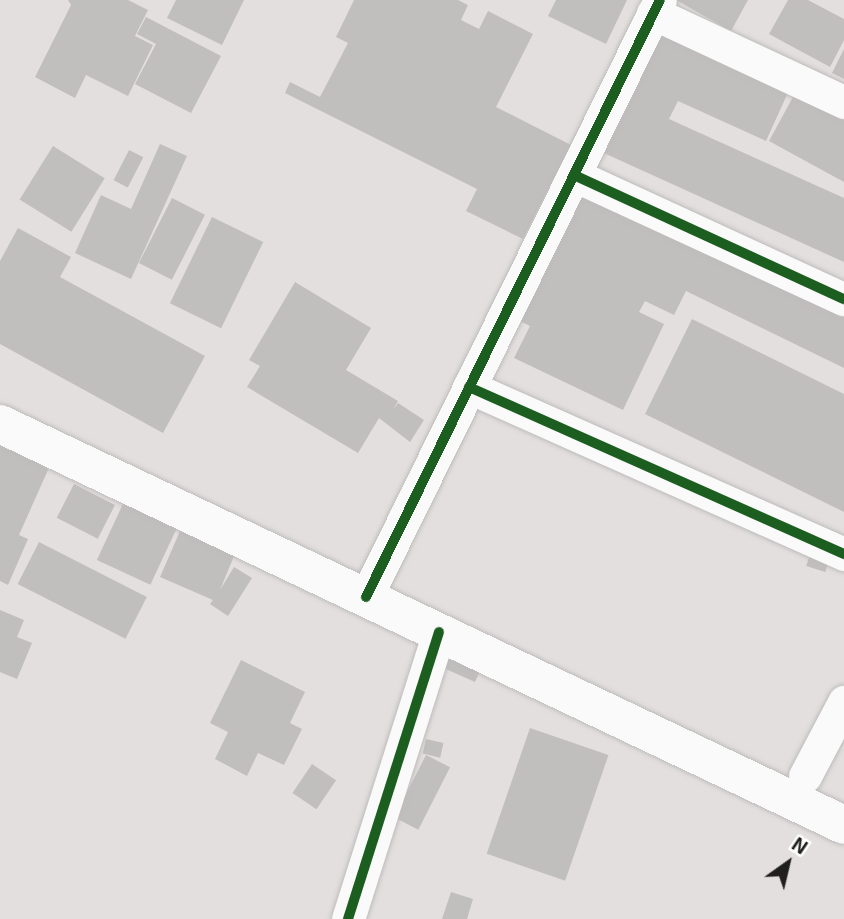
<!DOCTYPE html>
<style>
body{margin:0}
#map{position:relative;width:844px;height:919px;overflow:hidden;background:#e3dfdf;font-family:"Exo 2",sans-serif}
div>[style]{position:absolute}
.building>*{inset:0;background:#c1bebe;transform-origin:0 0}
.roads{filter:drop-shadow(0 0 2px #bebbbb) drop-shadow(0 0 2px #bebbbb)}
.street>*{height:33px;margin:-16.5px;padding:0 16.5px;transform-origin:16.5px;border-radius:16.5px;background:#fbfafa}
.primary>*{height:38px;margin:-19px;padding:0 19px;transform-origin:19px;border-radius:19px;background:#fbfafa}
.cycleway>*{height:10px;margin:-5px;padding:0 5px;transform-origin:5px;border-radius:5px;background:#1b5e20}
span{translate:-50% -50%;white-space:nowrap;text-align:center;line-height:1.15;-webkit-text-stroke:5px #fff;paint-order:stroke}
.north{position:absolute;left:753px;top:828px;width:70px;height:70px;-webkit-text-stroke:5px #fff;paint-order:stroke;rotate:34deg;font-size:19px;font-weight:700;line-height:28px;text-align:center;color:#211e1e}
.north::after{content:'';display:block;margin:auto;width:24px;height:32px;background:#211e1e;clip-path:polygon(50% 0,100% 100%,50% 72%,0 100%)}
</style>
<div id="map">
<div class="building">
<i style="clip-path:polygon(68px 0,128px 0,148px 10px,135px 36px,153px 45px,128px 96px,86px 75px,75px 98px,35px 77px,71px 5px)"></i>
<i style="clip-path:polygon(176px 0,244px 0,222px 45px,167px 18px)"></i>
<i style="clip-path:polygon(354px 0,458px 0,468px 5px,461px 20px,479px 29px,488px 11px,533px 34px,496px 107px,571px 145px,523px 239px,466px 211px,477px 189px,285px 93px,290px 82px,320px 97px,348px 43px,336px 37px)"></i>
<i style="clip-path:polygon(556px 0,627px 0,606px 44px,548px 16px)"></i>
<i style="clip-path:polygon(676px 0,748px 0,731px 31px)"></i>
<i style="clip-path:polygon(788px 0,808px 0,844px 19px,844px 40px,830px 67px,769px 34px)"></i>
<i style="clip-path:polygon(146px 17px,221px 56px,191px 113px,135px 84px,156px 44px,137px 34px)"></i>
<i style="clip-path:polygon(650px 22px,791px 86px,766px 141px,678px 101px,669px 119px,844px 198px,844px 262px,595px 149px)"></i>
<i style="clip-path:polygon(844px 49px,844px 79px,832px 73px)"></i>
<i style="clip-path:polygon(800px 84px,844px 108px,844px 182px,769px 141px)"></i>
<i style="clip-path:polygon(160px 144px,187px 156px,131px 279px,75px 253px,101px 195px,131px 209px)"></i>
<i style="left:53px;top:146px;width:61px;height:63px;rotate:32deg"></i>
<i style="left:129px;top:150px;width:16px;height:34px;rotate:27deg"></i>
<i style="clip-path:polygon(582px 189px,844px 302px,844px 368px,686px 291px,674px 315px,645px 301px,639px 312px,664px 324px,623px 410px,514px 358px,530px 326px,518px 320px)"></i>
<i style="left:172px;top:198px;width:37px;height:73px;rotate:27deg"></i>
<i style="left:212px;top:217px;width:57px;height:96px;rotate:26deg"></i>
<i style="clip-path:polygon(18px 228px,71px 257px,60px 277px,205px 356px,163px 433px,0 344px,0 261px)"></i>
<i style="clip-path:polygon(295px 282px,371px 328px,346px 370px,398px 401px,393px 410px,398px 403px,424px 420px,410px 442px,379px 418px,358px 453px,247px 387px,260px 366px,249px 360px)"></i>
<i style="clip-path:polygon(692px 319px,844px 394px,844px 512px,645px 414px)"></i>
<i style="clip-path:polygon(0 439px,52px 461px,19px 535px,28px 539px,8px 585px,0 581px)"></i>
<i style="left:74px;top:484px;width:46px;height:38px;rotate:27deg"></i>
<i style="left:129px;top:491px;width:59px;height:76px;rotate:25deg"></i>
<i style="clip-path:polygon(187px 515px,241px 539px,220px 590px,234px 567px,252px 578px,228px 616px,210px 604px,213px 600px,160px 577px)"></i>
<i style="left:39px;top:542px;width:121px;height:47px;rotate:27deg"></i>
<i style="left:813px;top:545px;width:20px;height:22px;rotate:18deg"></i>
<i style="clip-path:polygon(0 610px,24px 620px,17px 637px,32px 643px,17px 679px,0 672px)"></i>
<i style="left:454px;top:643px;width:35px;height:27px;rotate:24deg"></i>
<i style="clip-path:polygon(241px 660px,305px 692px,290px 723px,302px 729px,284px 765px,258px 753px,247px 776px,215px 759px,228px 732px,210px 723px)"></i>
<i style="left:530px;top:728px;width:83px;height:133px;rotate:19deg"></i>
<i style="left:426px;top:739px;width:18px;height:15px;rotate:13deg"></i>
<i style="left:426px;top:755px;width:27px;height:70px;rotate:27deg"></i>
<i style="left:312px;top:764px;width:29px;height:35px;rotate:34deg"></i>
<i style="clip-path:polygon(451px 892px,473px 899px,467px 919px,442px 919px)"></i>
</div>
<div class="roads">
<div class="street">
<i style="left:653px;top:13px;width:211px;rotate:25deg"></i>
<i style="left:576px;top:176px;width:295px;rotate:24.7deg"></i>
<i style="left:469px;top:387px;width:411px;rotate:24deg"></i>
<i style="left:366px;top:597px;width:665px;rotate:-63.78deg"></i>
<i style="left:805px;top:776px;width:84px;rotate:-62.2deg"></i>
<i style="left:348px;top:919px;width:301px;rotate:-72.4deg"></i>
</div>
<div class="primary">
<i style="left:0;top:424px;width:934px;rotate:25.41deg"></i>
</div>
</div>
<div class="cycleway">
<i style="left:576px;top:176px;width:295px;rotate:24.7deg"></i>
<i style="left:469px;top:387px;width:411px;rotate:24deg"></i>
<i style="left:366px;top:597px;width:665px;rotate:-63.78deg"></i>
<i style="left:348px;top:919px;width:301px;rotate:-72.4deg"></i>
</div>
<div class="north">N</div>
</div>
